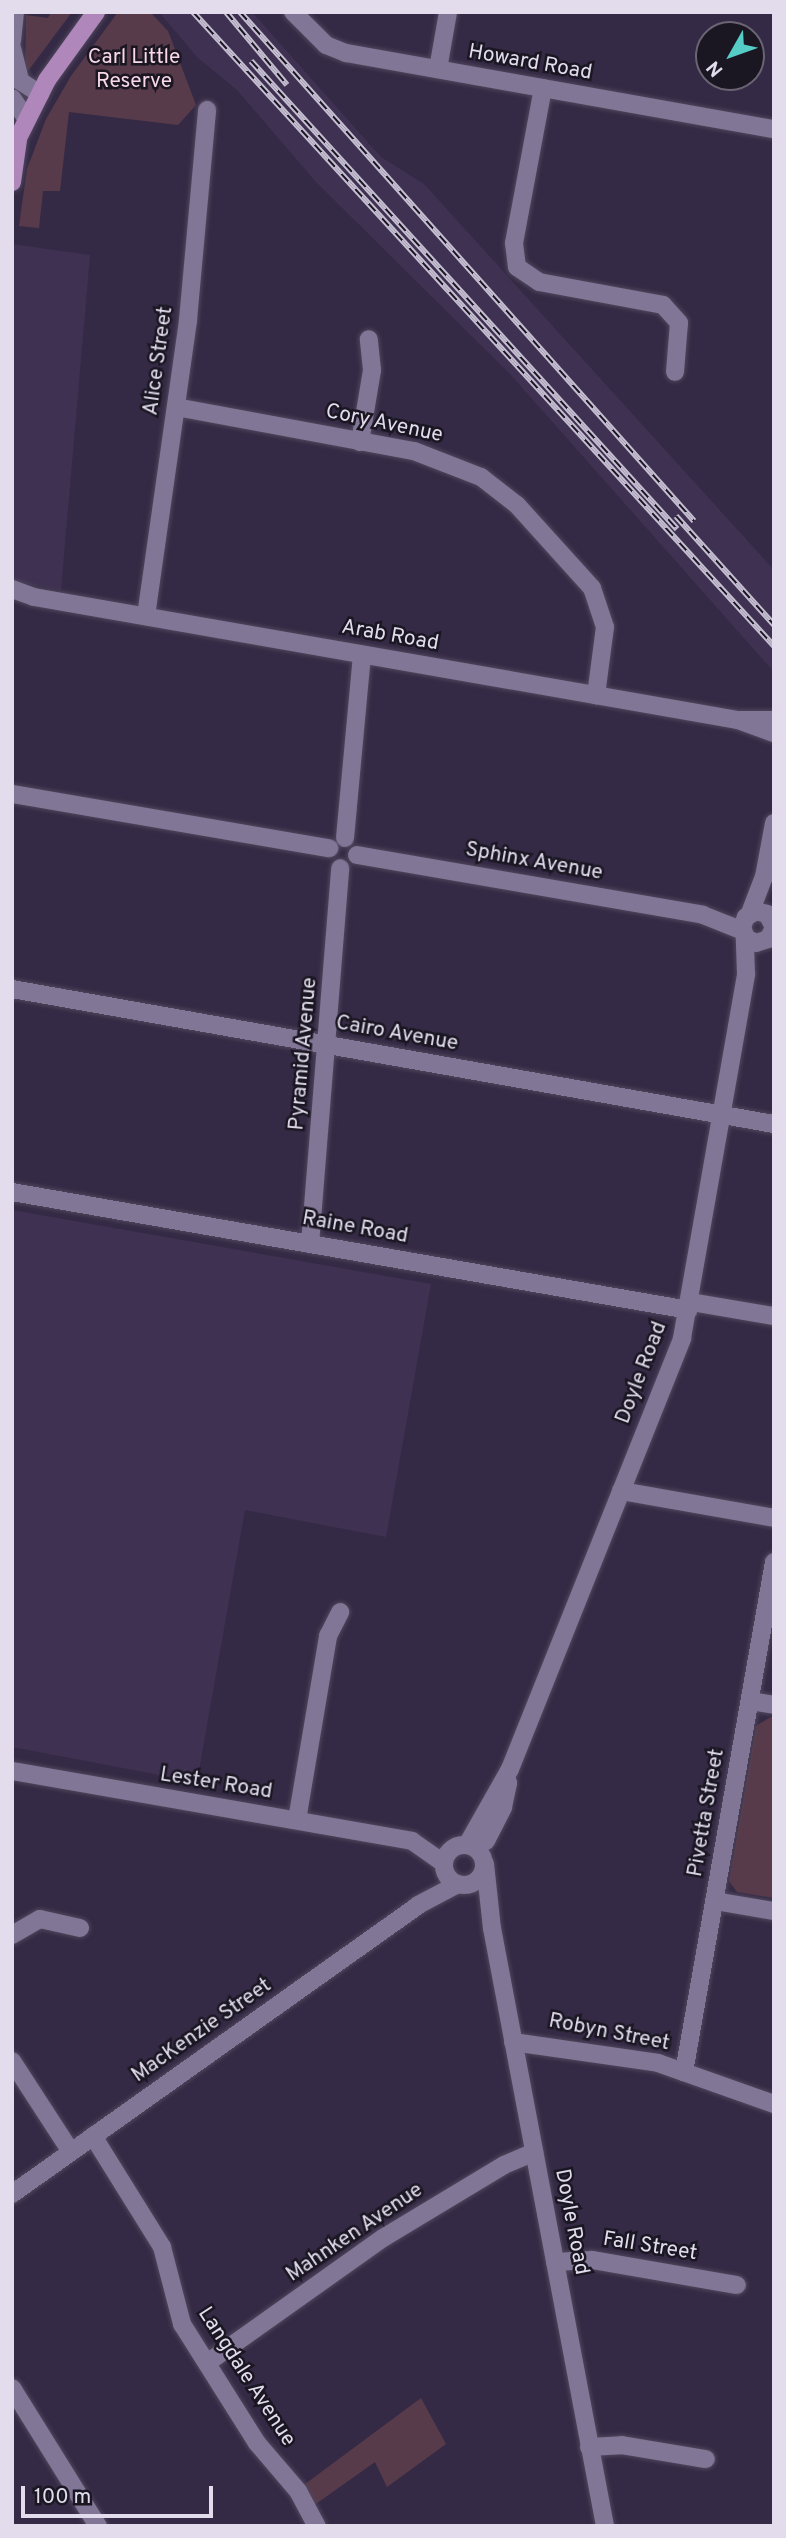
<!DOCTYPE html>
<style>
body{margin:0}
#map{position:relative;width:786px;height:2538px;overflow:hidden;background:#352a45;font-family:Overpass,sans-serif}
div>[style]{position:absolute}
.built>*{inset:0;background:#3f3152}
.green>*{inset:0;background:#583b4a}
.roads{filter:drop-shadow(0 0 2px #4f475d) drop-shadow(0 0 2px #4f475d)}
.minor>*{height:18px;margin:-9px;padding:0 9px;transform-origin:9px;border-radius:9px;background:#827696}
.minor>.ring{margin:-9px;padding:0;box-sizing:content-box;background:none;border:18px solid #827696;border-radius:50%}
.major>*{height:18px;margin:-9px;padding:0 9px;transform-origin:9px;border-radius:9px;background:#b087bb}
.rail>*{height:6px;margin-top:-3px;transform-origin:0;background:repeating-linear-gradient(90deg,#1a1622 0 10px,#c5bfd1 0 20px);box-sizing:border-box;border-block:2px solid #c5bfd1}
span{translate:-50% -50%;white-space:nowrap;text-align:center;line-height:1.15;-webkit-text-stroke:5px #1a1622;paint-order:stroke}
.park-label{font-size:21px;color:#f9d8e9}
.street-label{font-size:21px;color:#e2dced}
.frame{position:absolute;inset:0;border:14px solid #e2dced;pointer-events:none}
.north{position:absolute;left:695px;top:21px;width:70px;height:70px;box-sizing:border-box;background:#1a1622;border:2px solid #6a6573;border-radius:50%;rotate:230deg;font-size:19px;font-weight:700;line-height:28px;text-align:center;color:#e2dced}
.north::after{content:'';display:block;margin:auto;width:24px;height:32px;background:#55cdc6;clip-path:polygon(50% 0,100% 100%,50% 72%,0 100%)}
.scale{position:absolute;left:21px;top:2486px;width:192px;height:32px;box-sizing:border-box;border:4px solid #e2dced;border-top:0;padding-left:9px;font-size:21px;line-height:24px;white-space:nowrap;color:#e2dced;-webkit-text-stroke:5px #1a1622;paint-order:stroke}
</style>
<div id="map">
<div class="built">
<i style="clip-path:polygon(159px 12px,252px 12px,381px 157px,424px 184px,774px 570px,774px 672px,510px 374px,316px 182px,237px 90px,197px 57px)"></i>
<i style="clip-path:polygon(12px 244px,90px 255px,61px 590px,12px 581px)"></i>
<i style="clip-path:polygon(12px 1210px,431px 1284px,386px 1537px,245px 1510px,197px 1782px,12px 1747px)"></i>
</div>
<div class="green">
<i style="clip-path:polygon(51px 12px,72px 12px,25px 75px,26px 15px,48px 18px)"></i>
<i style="clip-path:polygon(118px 12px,150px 12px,168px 31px,196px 105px,178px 125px,69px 112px,60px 191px,43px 191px,39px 228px,19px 226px,27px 169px,46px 119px,71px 76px)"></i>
<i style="clip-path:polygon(774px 1715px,774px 1898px,737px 1892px,729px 1881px,756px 1726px)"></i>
<i style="clip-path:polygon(421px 2398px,446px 2444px,387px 2487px,375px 2462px,313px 2506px,301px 2487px)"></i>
</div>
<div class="roads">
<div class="minor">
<i style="left:293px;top:12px;width:47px;rotate:45deg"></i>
<i style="left:326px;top:45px;width:22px;rotate:22deg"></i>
<i style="left:346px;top:53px;width:435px;rotate:10.1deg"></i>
<i style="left:12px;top:41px;width:29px;rotate:-84deg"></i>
<i style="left:12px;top:48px;width:34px;rotate:76deg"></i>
<i style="left:20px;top:81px;width:24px;rotate:33deg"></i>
<i style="left:438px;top:69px;width:58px;rotate:-80deg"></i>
<i style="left:543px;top:88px;width:158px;rotate:100.6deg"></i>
<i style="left:514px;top:243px;width:24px;rotate:83deg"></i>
<i style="left:517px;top:267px;width:27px;rotate:34deg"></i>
<i style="left:539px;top:282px;width:126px;rotate:10.5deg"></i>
<i style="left:663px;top:305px;width:24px;rotate:48deg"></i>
<i style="left:679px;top:323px;width:49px;rotate:94.7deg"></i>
<i style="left:12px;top:98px;width:24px;rotate:55deg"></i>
<i style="left:176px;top:407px;width:242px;rotate:10.5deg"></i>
<i style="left:414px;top:451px;width:72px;rotate:21.2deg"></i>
<i style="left:481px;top:477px;width:46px;rotate:37.9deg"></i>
<i style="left:517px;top:505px;width:112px;rotate:47.9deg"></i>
<i style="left:592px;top:588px;width:41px;rotate:71.6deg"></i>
<i style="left:605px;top:627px;width:69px;rotate:97.5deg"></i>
<i style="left:360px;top:442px;width:73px;rotate:-80.5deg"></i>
<i style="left:372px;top:370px;width:31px;rotate:-96deg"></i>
<i style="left:12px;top:589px;width:23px;rotate:20deg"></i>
<i style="left:34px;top:597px;width:715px;rotate:9.91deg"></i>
<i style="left:738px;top:720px;width:36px"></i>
<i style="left:146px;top:616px;width:299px;rotate:-81.9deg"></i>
<i style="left:188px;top:320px;width:211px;rotate:-84.8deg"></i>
<i style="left:738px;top:720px;width:38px;rotate:20deg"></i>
<i style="left:12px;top:794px;width:322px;rotate:9.7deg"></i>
<i style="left:345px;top:838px;width:184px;rotate:-84.7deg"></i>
<i style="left:357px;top:855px;width:351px;rotate:9.8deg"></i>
<i style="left:703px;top:915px;width:43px;rotate:21.8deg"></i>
<i style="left:750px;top:913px;width:39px;rotate:-69deg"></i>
<i style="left:764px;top:877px;width:55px;rotate:-79.5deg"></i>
<i style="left:774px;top:927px;width:15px;rotate:-118deg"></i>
<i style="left:767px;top:914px;width:11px;rotate:-165deg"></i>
<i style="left:756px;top:911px;width:12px;rotate:149deg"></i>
<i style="left:746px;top:917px;width:11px;rotate:112deg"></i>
<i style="left:742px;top:927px;width:12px;rotate:70deg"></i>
<i style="left:746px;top:938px;width:11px;rotate:27deg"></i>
<i style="left:756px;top:943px;width:13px;rotate:-18deg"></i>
<i style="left:768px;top:939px;width:13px;rotate:-61deg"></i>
<i style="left:12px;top:989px;width:774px;rotate:10.05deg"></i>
<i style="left:12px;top:1192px;width:687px;rotate:9.89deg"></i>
<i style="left:310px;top:1244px;width:377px;rotate:-85.4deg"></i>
<i style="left:691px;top:1302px;width:84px;rotate:9.6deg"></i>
<i style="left:621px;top:1491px;width:155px;rotate:10deg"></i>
<i style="left:750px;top:1701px;width:24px;rotate:9deg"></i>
<i style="left:12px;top:1771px;width:406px;rotate:9.9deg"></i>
<i style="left:412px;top:1841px;width:39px;rotate:35deg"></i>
<i style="left:297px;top:1820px;width:187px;rotate:-80.4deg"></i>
<i style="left:328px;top:1636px;width:27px;rotate:-63deg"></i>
<i style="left:486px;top:1841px;width:38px;rotate:-63deg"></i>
<i style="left:503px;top:1807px;width:25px;rotate:-78deg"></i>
<i class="ring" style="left:444px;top:1845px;width:22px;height:22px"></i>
<i style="left:467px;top:1845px;width:87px;rotate:-60.5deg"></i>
<i style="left:510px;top:1769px;width:464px;rotate:-68.2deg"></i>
<i style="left:682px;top:1338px;width:370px;rotate:-80deg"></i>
<i style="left:746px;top:974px;width:38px;rotate:-92deg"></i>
<i style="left:485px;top:1864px;width:64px;rotate:83.8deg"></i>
<i style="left:492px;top:1928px;width:609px;rotate:79.3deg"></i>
<i style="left:715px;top:1901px;width:60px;rotate:9.6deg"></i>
<i style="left:12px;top:1935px;width:32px;rotate:-30deg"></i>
<i style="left:40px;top:1919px;width:41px;rotate:12.7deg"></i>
<i style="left:513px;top:2042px;width:147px;rotate:8.2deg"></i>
<i style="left:658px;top:2063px;width:123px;rotate:19.5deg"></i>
<i style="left:12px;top:2061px;width:108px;rotate:57deg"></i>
<i style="left:684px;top:2072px;width:518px;rotate:-79.99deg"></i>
<i style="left:93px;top:2136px;width:131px;rotate:58.1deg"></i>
<i style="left:162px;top:2247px;width:80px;rotate:75.4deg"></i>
<i style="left:182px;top:2324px;width:141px;rotate:57.8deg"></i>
<i style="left:257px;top:2443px;width:63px;rotate:49.5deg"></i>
<i style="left:298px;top:2491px;width:40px;rotate:62deg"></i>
<i style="left:12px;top:2194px;width:498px;rotate:-35.4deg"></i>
<i style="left:418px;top:1905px;width:45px;rotate:-27.7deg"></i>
<i style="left:555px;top:2262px;width:37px;rotate:-3deg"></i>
<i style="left:592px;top:2260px;width:147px;rotate:9.8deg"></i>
<i style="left:207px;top:2363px;width:216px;rotate:-35.4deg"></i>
<i style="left:383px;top:2238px;width:141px;rotate:-31.1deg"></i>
<i style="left:504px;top:2165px;width:33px;rotate:-23deg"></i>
<i style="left:12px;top:2388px;width:163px;rotate:58.1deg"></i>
<i style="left:589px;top:2447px;width:33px;rotate:-3deg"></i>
<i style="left:622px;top:2445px;width:85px;rotate:9.5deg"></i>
</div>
<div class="major">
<i style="left:12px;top:150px;width:78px;rotate:-63.4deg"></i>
<i style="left:47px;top:80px;width:84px;rotate:-54.2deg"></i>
<i style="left:12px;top:182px;width:42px;rotate:-81.9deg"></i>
</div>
</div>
<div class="rail">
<i style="left:193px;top:12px;width:860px;rotate:47.5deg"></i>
<i style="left:226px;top:12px;width:95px;rotate:50.1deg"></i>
<i style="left:240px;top:12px;width:682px;rotate:48.27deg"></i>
<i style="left:251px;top:61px;width:633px;rotate:47.69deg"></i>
<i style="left:676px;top:516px;width:147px;rotate:48deg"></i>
</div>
<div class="park-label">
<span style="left:134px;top:70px">Carl Little<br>Reserve</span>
</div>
<div class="street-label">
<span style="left:530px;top:63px;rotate:10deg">Howard Road</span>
<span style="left:159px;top:361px;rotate:-82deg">Alice Street</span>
<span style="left:384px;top:424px;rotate:12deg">Cory Avenue</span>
<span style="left:390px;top:636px;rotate:10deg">Arab Road</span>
<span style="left:534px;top:862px;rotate:10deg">Sphinx Avenue</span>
<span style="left:397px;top:1034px;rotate:10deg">Cairo Avenue</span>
<span style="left:304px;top:1054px;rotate:-85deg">Pyramid Avenue</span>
<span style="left:355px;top:1228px;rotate:10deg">Raine Road</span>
<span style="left:642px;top:1373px;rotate:-69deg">Doyle Road</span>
<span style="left:216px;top:1784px;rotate:9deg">Lester Road</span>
<span style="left:707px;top:1813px;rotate:-80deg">Pivetta Street</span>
<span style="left:202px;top:2031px;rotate:-35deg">MacKenzie Street</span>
<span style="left:609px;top:2033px;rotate:11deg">Robyn Street</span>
<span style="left:571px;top:2222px;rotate:79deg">Doyle Road</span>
<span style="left:355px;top:2233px;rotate:-34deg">Mahnken Avenue</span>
<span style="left:650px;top:2247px;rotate:9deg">Fall Street</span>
<span style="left:246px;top:2377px;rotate:57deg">Langdale Avenue</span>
</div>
<div class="frame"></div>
<div class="north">N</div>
<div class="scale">100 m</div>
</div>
